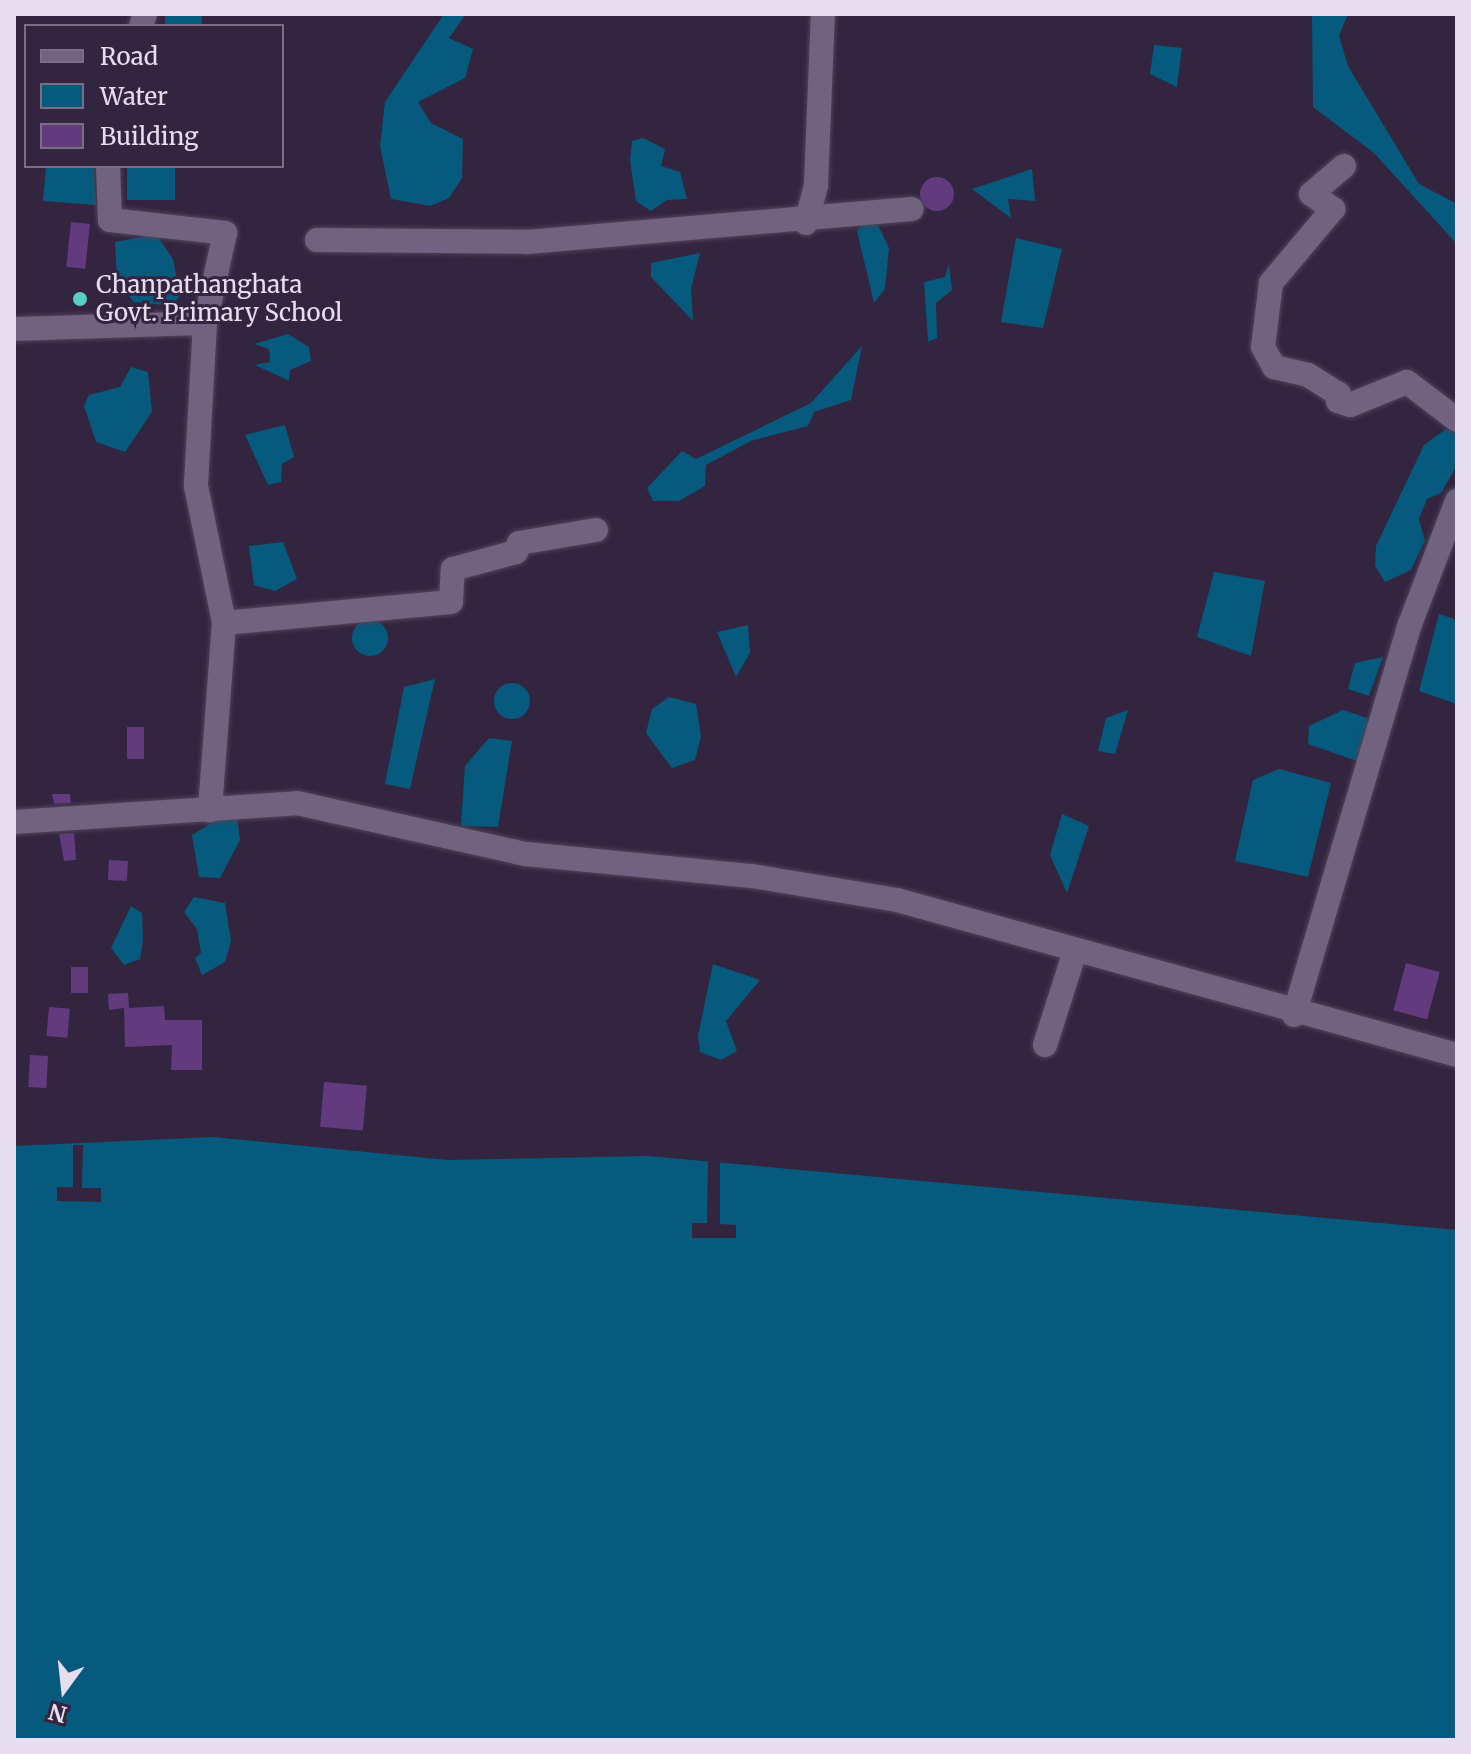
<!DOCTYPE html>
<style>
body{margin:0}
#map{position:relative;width:1471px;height:1754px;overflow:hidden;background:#33253f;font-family:Merriweather,serif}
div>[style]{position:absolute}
.water>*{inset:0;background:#055a7d;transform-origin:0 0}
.round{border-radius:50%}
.pier>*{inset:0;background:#33253f}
.building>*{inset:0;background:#623b7f;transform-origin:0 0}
.roads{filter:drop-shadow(0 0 2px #504359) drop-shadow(0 0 2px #504359)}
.minor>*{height:24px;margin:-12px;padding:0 12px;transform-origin:12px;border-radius:12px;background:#716280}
.dots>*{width:22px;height:22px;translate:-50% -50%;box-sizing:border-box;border:4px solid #33253f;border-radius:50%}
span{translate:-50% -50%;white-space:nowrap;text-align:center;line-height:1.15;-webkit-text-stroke:6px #33253f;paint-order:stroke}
.poi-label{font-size:24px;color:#e6ddee}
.left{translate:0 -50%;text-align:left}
.frame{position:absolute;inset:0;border:16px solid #e6ddee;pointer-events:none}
.legend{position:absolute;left:24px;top:24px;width:260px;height:144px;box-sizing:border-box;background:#33253f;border:2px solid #7b6f85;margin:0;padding:10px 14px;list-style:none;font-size:24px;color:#e6ddee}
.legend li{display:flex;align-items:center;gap:16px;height:40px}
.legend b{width:40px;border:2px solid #7b6f85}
.north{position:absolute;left:24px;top:1650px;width:80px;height:80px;-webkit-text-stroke:6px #33253f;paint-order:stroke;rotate:195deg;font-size:22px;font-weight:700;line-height:32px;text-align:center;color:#e6ddee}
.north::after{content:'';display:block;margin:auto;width:28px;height:36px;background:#e6ddee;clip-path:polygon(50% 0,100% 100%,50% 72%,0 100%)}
</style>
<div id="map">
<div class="water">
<i style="left:165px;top:14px;width:37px;height:12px"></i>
<i style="clip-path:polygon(444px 14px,466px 14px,449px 38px,473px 49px,465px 78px,418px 102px,431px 123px,463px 139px,462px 178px,449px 198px,430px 206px,391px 199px,380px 146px,385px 102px)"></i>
<i style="clip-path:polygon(1312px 14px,1348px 14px,1339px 36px,1348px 66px,1419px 184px,1457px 204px,1457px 244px,1374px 153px,1313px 107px)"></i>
<i style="clip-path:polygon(1154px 45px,1182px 48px,1177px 87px,1150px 74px)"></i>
<i style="clip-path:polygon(643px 138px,665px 149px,661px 166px,680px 172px,687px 199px,667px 200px,651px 211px,636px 201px,630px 160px,632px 141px)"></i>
<i style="clip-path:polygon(46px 166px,94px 166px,96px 205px,43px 201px)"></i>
<i style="left:127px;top:166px;width:48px;height:34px"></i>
<i style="clip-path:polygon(1032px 169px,1035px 201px,1008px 199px,1011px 218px,972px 189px)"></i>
<i style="clip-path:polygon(866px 221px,878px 225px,889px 248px,885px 289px,874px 303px,857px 231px)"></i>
<i style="clip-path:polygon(156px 234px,173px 259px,180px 295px,173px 306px,134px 302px,117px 282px,115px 242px)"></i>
<i style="clip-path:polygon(1016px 238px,1062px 249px,1043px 328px,1001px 322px)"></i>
<i style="clip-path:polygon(700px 253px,691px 289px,693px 321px,651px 277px,651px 263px)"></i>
<i style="clip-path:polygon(949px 264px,952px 290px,936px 303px,937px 338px,928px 342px,924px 282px,945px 277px)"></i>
<i style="clip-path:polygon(288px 334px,309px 347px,311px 361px,290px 370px,289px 381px,255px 365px,270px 362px,269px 349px,254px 344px)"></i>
<i style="clip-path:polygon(862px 346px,851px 400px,814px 412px,808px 426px,751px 441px,706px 465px,705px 486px,679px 501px,653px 501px,647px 488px,682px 451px,696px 459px,811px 403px)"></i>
<i style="clip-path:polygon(131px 367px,148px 372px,152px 412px,125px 452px,96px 442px,84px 406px,89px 395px,120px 387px)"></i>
<i style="clip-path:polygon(285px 425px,294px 457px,282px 464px,281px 482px,268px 485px,245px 435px)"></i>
<i style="clip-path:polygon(1446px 429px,1457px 434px,1456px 467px,1441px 493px,1427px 499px,1419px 519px,1425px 541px,1411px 570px,1385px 582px,1375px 566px,1376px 546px,1424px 445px)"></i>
<i style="clip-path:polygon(283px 542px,297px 579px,275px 591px,254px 585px,249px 546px)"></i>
<i style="clip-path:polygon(1214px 572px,1265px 581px,1251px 656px,1197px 637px)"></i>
<i style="clip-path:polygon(1439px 614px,1457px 620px,1457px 704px,1419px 691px)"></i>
<i class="round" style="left:352px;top:620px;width:36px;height:36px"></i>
<i style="clip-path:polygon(748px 625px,750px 653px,736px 677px,717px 632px)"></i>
<i style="clip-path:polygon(1383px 657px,1369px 696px,1348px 689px,1355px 663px)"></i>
<i style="clip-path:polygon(435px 679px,410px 789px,385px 784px,404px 687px)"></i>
<i class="round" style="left:494px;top:683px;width:36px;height:36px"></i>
<i style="clip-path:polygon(669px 697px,696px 704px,701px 736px,695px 760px,672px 768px,646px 733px,652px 709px)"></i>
<i style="clip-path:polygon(1128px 710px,1115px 754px,1098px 751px,1106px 718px)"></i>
<i style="clip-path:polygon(1343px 710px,1373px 720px,1360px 762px,1308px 744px,1309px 726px)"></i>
<i style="clip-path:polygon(489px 738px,512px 741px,498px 827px,461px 826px,465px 766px)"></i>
<i style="clip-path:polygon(1279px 769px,1331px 783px,1308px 877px,1235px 861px,1253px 780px)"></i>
<i style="clip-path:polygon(236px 808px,240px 840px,220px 878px,199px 877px,192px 835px)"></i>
<i style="clip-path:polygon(1062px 814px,1089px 826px,1067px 893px,1050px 855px)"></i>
<i style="clip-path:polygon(194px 897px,225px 903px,231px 941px,225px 962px,202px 975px,195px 958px,201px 953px,197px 929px,184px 912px)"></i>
<i style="clip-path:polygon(131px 906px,142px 913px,143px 940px,140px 959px,124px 965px,111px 948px)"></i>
<i style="clip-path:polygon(713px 964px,760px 980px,726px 1021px,737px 1051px,721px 1060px,700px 1052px,698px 1036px)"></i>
<i style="clip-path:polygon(213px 1137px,448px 1160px,648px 1156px,1457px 1230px,1457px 1740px,14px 1740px,14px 1146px)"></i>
</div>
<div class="pier">
<i style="clip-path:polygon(73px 1145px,83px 1145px,82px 1188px,101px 1188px,101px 1202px,57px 1201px,57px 1187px,73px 1187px)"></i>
<i style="clip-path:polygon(720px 1161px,720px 1224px,736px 1225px,736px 1238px,692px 1238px,692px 1223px,707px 1223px,708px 1162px)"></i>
</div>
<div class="building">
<i class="round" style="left:920px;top:177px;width:34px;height:34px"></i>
<i style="left:71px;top:222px;width:19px;height:45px;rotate:6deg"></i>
<i style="left:127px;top:727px;width:17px;height:32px"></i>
<i style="clip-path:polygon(52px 794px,70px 794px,71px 803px,54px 804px)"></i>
<i style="clip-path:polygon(74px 833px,76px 860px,64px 861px,59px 834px)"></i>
<i style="left:109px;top:860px;width:19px;height:20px;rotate:3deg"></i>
<i style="left:1406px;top:963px;width:35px;height:49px;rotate:15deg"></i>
<i style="left:71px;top:967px;width:17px;height:26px"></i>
<i style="clip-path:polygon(128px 993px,129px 1008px,164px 1006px,165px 1020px,202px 1020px,202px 1070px,171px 1070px,172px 1045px,125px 1047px,124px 1008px,109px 1010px,108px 994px)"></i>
<i style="left:49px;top:1007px;width:21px;height:29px;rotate:5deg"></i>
<i style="left:30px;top:1055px;width:18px;height:32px;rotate:3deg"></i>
<i style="left:324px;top:1082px;width:43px;height:45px;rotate:5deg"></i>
</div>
<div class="roads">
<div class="minor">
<i style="left:141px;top:26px;width:13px;rotate:-72deg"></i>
<i style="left:108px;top:166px;width:54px;rotate:87.9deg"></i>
<i style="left:110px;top:220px;width:116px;rotate:6.4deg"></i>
<i style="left:225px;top:233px;width:92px;rotate:102.5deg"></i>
<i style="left:205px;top:323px;width:163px;rotate:93.2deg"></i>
<i style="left:196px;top:486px;width:140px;rotate:78.4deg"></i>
<i style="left:224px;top:623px;width:188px;rotate:94.3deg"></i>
<i style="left:1344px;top:166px;width:43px;rotate:139.7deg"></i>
<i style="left:1311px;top:194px;width:27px;rotate:34deg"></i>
<i style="left:1333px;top:209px;width:97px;rotate:130deg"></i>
<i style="left:1271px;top:283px;width:64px;rotate:97.1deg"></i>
<i style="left:1263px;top:347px;width:23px;rotate:61deg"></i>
<i style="left:1274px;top:367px;width:35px;rotate:13deg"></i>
<i style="left:1308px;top:375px;width:36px;rotate:32deg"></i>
<i style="left:1339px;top:394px;width:7px;rotate:98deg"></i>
<i style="left:1338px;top:401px;width:13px;rotate:18deg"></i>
<i style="left:1350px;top:405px;width:61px;rotate:-22deg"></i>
<i style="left:1407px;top:382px;width:63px;rotate:37.2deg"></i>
<i style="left:806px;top:223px;width:39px;rotate:-75deg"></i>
<i style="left:816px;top:185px;width:171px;rotate:-87.7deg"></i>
<i style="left:317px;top:240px;width:210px;rotate:0.5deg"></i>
<i style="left:527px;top:242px;width:386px;rotate:-4.9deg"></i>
<i style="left:14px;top:329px;width:191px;rotate:-1.8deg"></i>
<i style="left:224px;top:623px;width:228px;rotate:-5.3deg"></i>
<i style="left:451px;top:602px;width:33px;rotate:-87deg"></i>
<i style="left:453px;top:569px;width:65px;rotate:-15.1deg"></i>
<i style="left:516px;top:552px;width:9px;rotate:-72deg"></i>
<i style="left:519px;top:543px;width:78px;rotate:-9.6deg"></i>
<i style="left:14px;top:822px;width:284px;rotate:-3.8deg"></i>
<i style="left:297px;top:803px;width:235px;rotate:12.6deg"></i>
<i style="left:526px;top:854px;width:227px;rotate:5.6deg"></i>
<i style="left:752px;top:876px;width:147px;rotate:9.4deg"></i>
<i style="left:897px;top:900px;width:581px;rotate:15.47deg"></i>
<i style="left:1294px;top:1015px;width:408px;rotate:-73.5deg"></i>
<i style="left:1410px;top:624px;width:132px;rotate:-69.1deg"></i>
<i style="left:1045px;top:1045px;width:96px;rotate:-72.3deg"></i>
</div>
</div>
<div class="dots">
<i style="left:80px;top:299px;background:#56cec4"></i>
</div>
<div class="poi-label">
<span class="left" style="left:96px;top:299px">Chanpathanghata<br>Govt. Primary School</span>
</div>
<div class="frame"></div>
<ul class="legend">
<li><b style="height:10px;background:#716280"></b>Road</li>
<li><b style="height:22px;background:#055a7d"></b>Water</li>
<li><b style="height:22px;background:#623b7f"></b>Building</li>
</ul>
<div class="north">N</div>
</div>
